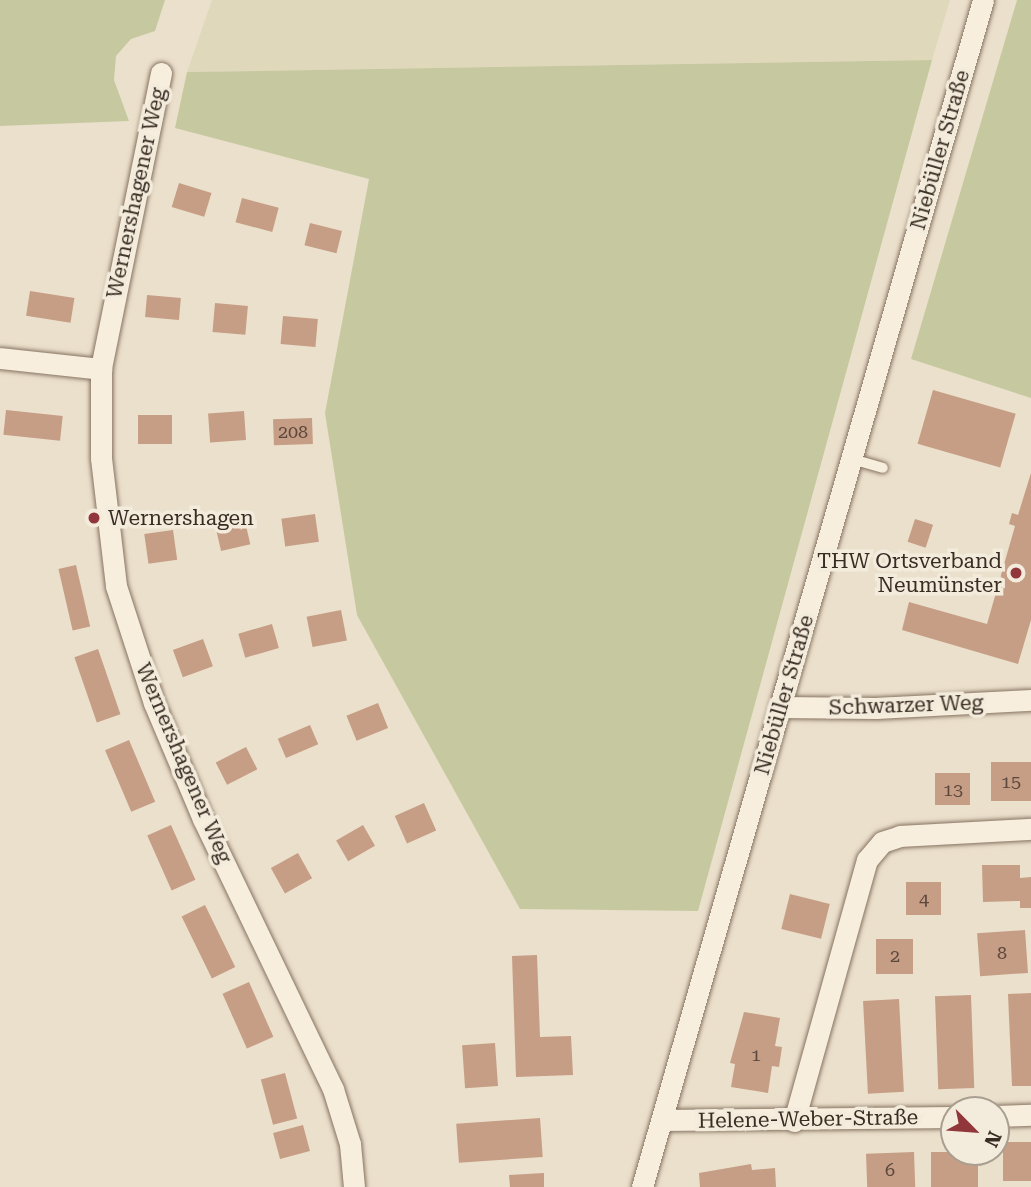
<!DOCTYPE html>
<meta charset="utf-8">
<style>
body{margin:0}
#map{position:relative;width:1031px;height:1187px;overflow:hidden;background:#ebe0cc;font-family:"Roboto Serif",serif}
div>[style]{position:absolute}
.farmland>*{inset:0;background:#e0d8ba}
.green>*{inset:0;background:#c6c9a0}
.building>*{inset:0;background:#c69d85;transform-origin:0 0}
.roads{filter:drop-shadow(0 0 2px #877361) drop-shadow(0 0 2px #877361)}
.service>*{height:10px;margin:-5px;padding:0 5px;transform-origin:5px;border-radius:5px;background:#f7eede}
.minor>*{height:21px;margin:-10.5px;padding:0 10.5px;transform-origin:10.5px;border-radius:10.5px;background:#f7eede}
.dots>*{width:19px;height:19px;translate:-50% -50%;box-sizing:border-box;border:4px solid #f3ebdb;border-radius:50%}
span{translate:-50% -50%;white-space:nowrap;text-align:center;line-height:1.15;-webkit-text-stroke:7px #f3ebdb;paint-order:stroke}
.number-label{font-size:18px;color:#5c483c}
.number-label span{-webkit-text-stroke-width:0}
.street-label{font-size:21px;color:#392c23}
.poi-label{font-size:21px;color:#392c23}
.left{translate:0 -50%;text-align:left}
.right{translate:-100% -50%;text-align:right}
.north{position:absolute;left:940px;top:1096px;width:70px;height:70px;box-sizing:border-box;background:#f3ebdb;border:2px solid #a99f91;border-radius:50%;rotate:115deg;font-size:19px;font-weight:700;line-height:28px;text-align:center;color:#392c23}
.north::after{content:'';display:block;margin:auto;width:24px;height:32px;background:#91363b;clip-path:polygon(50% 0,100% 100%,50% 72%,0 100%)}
</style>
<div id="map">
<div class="farmland">
<i style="clip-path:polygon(212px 0,950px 0,932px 60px,187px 72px)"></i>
</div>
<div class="green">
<i style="clip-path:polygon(0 0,165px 0,155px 31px,131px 39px,116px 56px,114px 80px,129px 121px,0 126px)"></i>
<i style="clip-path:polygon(1017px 0,1031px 0,1031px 398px,911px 359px)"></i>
<i style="clip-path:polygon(932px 60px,698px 911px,520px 909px,357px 615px,325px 413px,369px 179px,175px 128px,187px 72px)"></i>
</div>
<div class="building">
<i style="left:179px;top:183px;width:34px;height:25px;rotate:17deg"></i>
<i style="left:242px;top:198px;width:38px;height:25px;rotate:15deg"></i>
<i style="left:310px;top:223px;width:33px;height:23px;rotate:14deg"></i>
<i style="left:30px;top:291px;width:45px;height:25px;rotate:9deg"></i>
<i style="left:147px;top:295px;width:34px;height:22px;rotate:5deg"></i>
<i style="left:215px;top:303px;width:33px;height:29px;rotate:5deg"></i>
<i style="left:283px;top:316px;width:35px;height:28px;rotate:5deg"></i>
<i style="left:933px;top:390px;width:86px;height:56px;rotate:16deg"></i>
<i style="left:6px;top:410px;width:57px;height:25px;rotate:6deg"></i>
<i style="left:244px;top:411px;width:29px;height:36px;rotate:86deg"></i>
<i style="left:138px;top:415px;width:34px;height:29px"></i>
<i style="left:312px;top:418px;width:26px;height:39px;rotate:88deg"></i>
<i style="clip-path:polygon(1031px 473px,1031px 620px,1018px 664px,902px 630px,909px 602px,987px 624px,1015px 526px,1009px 524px,1012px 513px,1018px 515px)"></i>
<i style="left:315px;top:514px;width:28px;height:34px;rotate:82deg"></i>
<i style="left:244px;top:517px;width:28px;height:30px;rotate:77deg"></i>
<i style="left:915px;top:519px;width:19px;height:24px;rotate:18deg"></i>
<i style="left:173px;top:530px;width:30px;height:29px;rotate:82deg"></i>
<i style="left:76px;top:565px;width:63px;height:18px;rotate:77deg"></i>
<i style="left:341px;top:610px;width:31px;height:35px;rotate:79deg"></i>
<i style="left:272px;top:624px;width:25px;height:35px;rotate:74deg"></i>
<i style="left:203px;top:639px;width:29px;height:32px;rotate:70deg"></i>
<i style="left:98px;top:649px;width:69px;height:25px;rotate:71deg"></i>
<i style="left:378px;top:703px;width:27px;height:34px;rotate:68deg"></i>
<i style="left:310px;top:725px;width:21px;height:35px;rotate:67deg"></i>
<i style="left:129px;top:740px;width:67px;height:26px;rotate:67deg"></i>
<i style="left:246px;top:747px;width:25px;height:34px;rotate:63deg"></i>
<i style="left:1031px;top:762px;width:39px;height:40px;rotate:90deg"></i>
<i style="left:970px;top:773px;width:32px;height:35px;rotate:90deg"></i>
<i style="left:424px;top:803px;width:30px;height:32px;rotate:66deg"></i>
<i style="left:171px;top:825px;width:60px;height:26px;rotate:66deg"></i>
<i style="left:363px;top:825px;width:24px;height:31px;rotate:60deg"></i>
<i style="left:298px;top:853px;width:29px;height:31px;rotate:61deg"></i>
<i style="clip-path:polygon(982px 865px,1020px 865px,1020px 878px,1031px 877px,1031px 908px,1020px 908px,1020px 901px,983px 902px)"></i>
<i style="left:941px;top:882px;width:33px;height:35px;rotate:90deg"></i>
<i style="left:790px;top:894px;width:41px;height:36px;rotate:14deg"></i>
<i style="left:205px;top:905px;width:69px;height:26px;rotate:64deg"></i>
<i style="left:1025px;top:930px;width:43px;height:48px;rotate:86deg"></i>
<i style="left:876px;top:939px;width:37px;height:35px"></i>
<i style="clip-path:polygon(537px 955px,540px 1037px,571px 1036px,573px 1075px,516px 1077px,512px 956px)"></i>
<i style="left:249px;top:982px;width:60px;height:29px;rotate:66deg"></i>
<i style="clip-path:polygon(1031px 993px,1031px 1086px,1012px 1086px,1008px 994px)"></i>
<i style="left:971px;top:995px;width:93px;height:36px;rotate:88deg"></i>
<i style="left:899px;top:999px;width:93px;height:36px;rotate:87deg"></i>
<i style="clip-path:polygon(744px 1012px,780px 1018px,775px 1046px,782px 1047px,779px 1067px,772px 1066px,768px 1093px,731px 1087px,735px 1064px,730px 1063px)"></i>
<i style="left:495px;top:1043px;width:43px;height:33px;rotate:86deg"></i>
<i style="left:285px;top:1073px;width:47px;height:25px;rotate:75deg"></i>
<i style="left:540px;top:1118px;width:39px;height:84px;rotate:86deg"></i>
<i style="left:303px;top:1125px;width:27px;height:31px;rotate:75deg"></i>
<i style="left:1031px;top:1142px;width:39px;height:28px;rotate:90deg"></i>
<i style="left:914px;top:1152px;width:35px;height:48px;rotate:88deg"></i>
<i style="left:931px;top:1152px;width:47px;height:35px"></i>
<i style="clip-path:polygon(751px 1164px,752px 1170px,775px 1168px,776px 1187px,700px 1187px,699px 1173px)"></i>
<i style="clip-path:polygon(544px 1173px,544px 1187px,510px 1187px,509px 1175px)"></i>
</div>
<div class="roads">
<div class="service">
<i style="left:852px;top:459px;width:32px;rotate:16deg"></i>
</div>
<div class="minor">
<i style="left:161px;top:73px;width:302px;rotate:101.5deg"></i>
<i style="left:101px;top:369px;width:89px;rotate:90deg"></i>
<i style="left:101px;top:458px;width:129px;rotate:83.3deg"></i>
<i style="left:116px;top:586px;width:123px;rotate:72deg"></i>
<i style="left:154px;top:703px;width:126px;rotate:67.1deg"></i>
<i style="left:203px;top:819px;width:300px;rotate:64.3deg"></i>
<i style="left:333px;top:1089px;width:58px;rotate:72.8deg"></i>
<i style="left:350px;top:1144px;width:43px;rotate:84.7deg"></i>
<i style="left:0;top:358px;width:102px;rotate:6.2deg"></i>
<i style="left:780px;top:707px;width:96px;rotate:0.6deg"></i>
<i style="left:876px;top:708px;width:155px;rotate:-3deg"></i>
<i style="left:996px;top:1116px;width:35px;rotate:-2deg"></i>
<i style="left:662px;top:1120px;width:292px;rotate:-0.6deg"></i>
<i style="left:794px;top:1121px;width:271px;rotate:-74.4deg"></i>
<i style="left:867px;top:860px;width:23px;rotate:-50deg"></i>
<i style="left:882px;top:842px;width:19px;rotate:-18deg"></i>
<i style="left:900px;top:836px;width:131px;rotate:-3.1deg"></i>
<i style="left:642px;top:1187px;width:1235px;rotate:-73.97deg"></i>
</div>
</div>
<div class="dots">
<i style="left:94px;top:518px;background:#91363b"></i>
<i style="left:1016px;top:573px;background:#91363b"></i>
</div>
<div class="number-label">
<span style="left:293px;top:432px">208</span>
<span style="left:1011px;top:782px">15</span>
<span style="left:953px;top:790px">13</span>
<span style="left:924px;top:899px">4</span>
<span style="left:1002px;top:953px">8</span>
<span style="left:895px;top:956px">2</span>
<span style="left:756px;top:1055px">1</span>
<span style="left:890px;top:1170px">6</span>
</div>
<div class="street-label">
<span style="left:940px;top:150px;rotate:-74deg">Niebüller Straße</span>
<span style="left:136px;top:193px;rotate:-78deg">Wernershagener Weg</span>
<span style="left:784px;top:695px;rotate:-74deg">Niebüller Straße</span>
<span style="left:906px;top:705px;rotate:-2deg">Schwarzer Weg</span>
<span style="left:184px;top:763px;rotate:67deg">Wernershagener Weg</span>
<span style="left:808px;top:1119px;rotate:-1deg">Helene-Weber-Straße</span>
</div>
<div class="poi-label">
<span class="left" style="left:108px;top:518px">Wernershagen</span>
<span class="right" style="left:1002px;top:573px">THW Ortsverband<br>Neumünster</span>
</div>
<div class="north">N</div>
</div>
